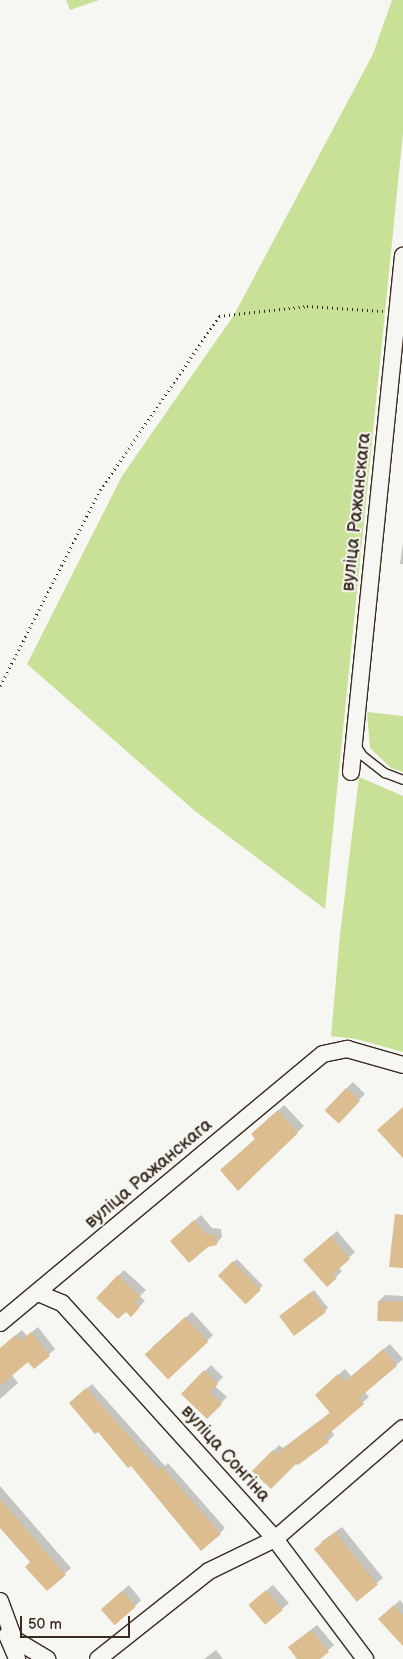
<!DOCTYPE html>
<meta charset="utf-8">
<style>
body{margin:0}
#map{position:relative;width:403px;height:1659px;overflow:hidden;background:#f6f6f2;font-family:"Balsamiq Sans",sans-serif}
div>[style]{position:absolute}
.green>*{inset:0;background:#c8e197}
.shadow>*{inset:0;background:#0003;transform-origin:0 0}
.building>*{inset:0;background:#dbbd8f;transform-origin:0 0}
.path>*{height:2.5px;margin-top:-1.25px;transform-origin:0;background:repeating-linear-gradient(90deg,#3b2a1e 0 1px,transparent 0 5px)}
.roads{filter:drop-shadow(1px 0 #3b2a1e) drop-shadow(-1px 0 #3b2a1e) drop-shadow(0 1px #3b2a1e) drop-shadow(0 -1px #3b2a1e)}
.lane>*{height:8px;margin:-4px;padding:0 4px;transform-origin:4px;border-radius:4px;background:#f6f6f2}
.street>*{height:16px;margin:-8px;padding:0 8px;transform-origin:8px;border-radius:8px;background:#f6f6f2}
span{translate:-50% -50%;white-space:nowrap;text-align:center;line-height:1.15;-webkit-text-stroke:4px #f6f6f2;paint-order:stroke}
.street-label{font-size:18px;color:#3b2a1e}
.scale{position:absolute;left:20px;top:1616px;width:110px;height:22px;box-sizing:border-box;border:2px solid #3b2a1e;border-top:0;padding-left:6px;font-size:15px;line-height:18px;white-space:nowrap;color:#3b2a1e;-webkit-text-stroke:4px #f6f6f2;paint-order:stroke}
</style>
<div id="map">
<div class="green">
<i style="clip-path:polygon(66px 0,99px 0,70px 10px)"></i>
<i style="clip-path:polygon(392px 0,403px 0,403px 133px,325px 909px,195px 811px,27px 664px,122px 476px,234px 315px,373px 54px)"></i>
<i style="clip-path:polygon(367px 712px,403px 716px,403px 772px,391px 768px,370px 748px)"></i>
<i style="clip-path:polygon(359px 777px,403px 796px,403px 1052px,356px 1039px,331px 1036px,340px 935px)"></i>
</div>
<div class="shadow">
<i style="clip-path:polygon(403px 543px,403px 564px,400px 564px)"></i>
<i style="left:353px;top:1082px;width:17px;height:39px;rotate:45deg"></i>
<i style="clip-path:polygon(284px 1105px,304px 1126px,238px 1189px,259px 1128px)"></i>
<i style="clip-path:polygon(201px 1215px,212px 1228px,221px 1229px,222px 1237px,216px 1244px,171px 1241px)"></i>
<i style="clip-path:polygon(337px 1231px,355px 1252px,338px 1267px,342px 1271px,336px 1277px,311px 1254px)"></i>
<i style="left:237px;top:1259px;width:37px;height:25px;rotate:46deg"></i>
<i style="clip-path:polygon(124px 1270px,146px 1290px,140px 1296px,145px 1301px,131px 1315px,118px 1276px)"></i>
<i style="left:314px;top:1290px;width:23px;height:38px;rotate:52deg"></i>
<i style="clip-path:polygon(385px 1295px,403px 1296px,403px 1321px,379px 1301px)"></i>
<i style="clip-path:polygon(192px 1312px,213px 1335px,207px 1341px,152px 1347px)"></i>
<i style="clip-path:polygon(38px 1327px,55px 1349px,34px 1368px,28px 1360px,11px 1374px,18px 1383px,0 1399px,0 1364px,7px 1342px,22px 1330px,27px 1336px)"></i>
<i style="clip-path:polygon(390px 1344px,403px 1359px,365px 1392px,369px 1397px,331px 1430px,334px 1435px,328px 1441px,254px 1471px,279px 1445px,283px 1448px,331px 1412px,322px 1389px,345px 1369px,351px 1376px)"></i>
<i style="clip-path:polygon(211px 1365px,223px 1377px,215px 1386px,227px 1397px,207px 1417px,183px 1394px)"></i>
<i style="clip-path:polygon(92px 1384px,165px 1466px,168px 1463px,225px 1528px,220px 1533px,131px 1464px,76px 1398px)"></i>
<i style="clip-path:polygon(0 1486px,71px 1568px,47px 1590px,32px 1562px,0 1526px)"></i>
<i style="clip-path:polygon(342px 1527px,383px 1578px,357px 1600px,321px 1542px)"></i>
<i style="clip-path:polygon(129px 1585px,141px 1600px,135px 1606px,109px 1603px)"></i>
<i style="clip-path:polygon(273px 1585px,289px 1603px,282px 1609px,256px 1599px)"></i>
<i style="clip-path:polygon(400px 1600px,403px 1604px,403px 1644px,380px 1619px)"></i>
<i style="clip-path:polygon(317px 1625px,334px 1645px,318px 1659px,298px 1659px,289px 1647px)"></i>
<i style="clip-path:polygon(216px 1650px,223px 1659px,204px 1659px)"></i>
</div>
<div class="building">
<i style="left:346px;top:1088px;width:19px;height:31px;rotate:43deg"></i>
<i style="clip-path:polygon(403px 1107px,403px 1158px,377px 1130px)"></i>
<i style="clip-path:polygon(278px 1110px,298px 1133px,238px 1191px,220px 1170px,255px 1139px,251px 1134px)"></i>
<i style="clip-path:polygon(395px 1214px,403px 1215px,403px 1268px,389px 1267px)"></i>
<i style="clip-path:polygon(194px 1220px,206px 1234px,216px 1235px,217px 1245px,208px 1247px,189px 1263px,170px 1241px)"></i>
<i style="clip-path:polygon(331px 1236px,350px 1259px,333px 1274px,337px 1278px,327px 1287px,303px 1260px)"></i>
<i style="left:233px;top:1261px;width:40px;height:21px;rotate:46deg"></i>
<i style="clip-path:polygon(118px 1275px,140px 1297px,135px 1303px,140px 1307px,131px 1317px,126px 1312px,118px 1319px,96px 1298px)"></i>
<i style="left:311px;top:1292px;width:25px;height:40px;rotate:53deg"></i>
<i style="left:378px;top:1301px;width:25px;height:20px;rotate:2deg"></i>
<i style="left:185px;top:1317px;width:34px;height:55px;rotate:47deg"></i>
<i style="clip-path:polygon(31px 1332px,50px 1356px,34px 1369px,28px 1362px,0 1386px,0 1348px,16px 1335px,21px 1341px)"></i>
<i style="clip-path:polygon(383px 1349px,397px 1366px,359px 1398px,364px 1404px,325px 1437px,329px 1442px,298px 1465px,296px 1464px,271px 1489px,252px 1471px,273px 1450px,276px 1454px,330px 1413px,315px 1395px,338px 1374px,345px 1382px)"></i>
<i style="clip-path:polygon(204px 1370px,218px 1384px,210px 1392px,222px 1404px,207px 1419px,181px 1394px)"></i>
<i style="clip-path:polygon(86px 1388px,159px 1470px,162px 1467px,221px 1534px,201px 1551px,131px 1466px,128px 1468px,98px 1432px,95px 1434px,69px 1403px)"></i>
<i style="clip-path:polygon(0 1499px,66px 1575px,47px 1591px,25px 1567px,30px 1562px,0 1528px)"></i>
<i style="left:335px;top:1532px;width:68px;height:27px;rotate:51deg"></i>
<i style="left:266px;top:1590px;width:26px;height:23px;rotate:50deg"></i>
<i style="left:122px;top:1591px;width:21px;height:28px;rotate:49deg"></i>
<i style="clip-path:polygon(394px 1605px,403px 1615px,403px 1646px,378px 1619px)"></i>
<i style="clip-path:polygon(311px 1630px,329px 1652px,320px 1659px,297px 1659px,288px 1647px)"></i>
</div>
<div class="path">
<i style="left:0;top:686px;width:220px;rotate:-63deg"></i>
<i style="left:100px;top:490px;width:211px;rotate:-55.6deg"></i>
<i style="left:219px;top:316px;width:89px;rotate:-6.5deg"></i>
<i style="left:307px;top:306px;width:76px;rotate:3.8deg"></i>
</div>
<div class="roads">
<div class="lane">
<i style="left:356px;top:745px;width:13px;rotate:58deg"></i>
<i style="left:363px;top:756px;width:28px;rotate:38deg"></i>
<i style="left:385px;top:773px;width:19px;rotate:21deg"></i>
</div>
<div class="street">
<i style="left:351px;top:772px;width:519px;rotate:-84.25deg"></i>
<i style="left:38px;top:1293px;width:26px;rotate:23deg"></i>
<i style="left:62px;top:1303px;width:318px;rotate:47.9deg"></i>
<i style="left:275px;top:1539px;width:150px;rotate:53.1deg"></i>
<i style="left:0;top:1323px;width:420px;rotate:-39.8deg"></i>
<i style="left:323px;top:1054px;width:25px;rotate:-12deg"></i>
<i style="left:347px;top:1049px;width:58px;rotate:15.9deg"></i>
<i style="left:0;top:1601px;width:40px;rotate:69.8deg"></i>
<i style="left:14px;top:1639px;width:39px;rotate:31deg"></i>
<i style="left:7px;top:1635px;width:26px;rotate:67deg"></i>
<i style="left:98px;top:1659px;width:142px;rotate:-38.4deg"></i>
<i style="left:209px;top:1571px;width:73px;rotate:-25.9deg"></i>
<i style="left:275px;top:1539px;width:169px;rotate:-40.9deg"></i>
</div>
</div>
<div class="street-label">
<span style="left:357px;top:512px;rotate:-84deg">вуліца Ражанскага</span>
<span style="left:149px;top:1174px;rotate:-40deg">вуліца Ражанскага</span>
<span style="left:225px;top:1454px;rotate:48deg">вуліца Сонгіна</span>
</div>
<div class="scale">50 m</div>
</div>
